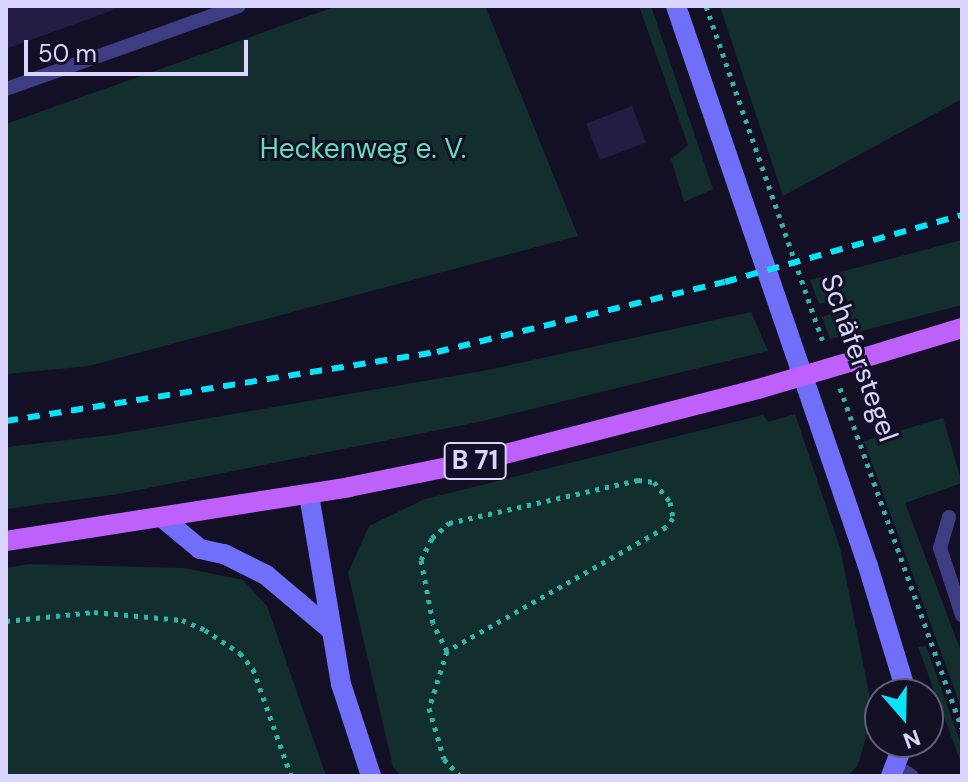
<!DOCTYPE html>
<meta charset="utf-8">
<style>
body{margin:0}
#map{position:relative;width:968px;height:782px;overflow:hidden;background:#131025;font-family:"DM Sans",sans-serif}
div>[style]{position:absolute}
.green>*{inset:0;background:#132f2d}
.building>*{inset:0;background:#241c45;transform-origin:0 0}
.path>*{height:5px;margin-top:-2.5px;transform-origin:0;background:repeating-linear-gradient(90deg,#33b4aa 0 4px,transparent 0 10px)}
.lane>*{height:14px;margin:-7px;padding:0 7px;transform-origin:7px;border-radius:7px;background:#3e3c83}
.secondary>*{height:20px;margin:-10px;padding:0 10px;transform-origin:10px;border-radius:10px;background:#706ffa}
.primary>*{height:20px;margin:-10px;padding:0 10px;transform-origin:10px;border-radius:10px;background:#be60fa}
.rail>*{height:6px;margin-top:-3px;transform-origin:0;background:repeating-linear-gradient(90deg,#08e3f7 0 12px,transparent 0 22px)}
.primary-bridge>*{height:20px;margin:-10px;padding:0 10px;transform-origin:10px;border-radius:10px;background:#be60fa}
span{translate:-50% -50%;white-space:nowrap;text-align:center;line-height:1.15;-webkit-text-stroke:6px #131025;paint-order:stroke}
.shield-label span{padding:2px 6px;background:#131025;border:2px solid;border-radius:6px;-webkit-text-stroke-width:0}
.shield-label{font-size:26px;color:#d9d5fe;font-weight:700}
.park-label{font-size:28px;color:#63dcbc}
.street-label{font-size:28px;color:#d9d5fe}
.frame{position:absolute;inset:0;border:8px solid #d9d5fe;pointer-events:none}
.north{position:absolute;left:864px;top:678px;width:80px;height:80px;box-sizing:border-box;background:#131025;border:2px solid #625f7c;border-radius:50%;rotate:160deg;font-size:22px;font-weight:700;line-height:32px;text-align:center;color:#d9d5fe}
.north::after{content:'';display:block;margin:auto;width:28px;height:36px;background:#08e3f7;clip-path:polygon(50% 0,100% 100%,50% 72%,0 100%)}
.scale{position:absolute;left:24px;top:40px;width:224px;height:36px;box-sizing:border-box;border:4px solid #d9d5fe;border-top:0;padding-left:10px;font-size:24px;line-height:28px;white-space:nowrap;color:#d9d5fe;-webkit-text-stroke:6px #131025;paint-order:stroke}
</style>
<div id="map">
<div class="green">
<i style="clip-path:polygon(337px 6px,485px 6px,578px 236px,89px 366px,6px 374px,6px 124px)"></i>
<i style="clip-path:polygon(639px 6px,651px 6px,713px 189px,684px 202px,671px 159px,688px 145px)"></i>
<i style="clip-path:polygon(720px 6px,962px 6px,962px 99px,783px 196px)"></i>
<i style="clip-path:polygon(962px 240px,962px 305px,830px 339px,822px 317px,849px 307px,846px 297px,819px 304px,810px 280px)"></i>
<i style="clip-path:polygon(751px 312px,768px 351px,483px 421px,118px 494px,6px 509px,6px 447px,112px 435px,488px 370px)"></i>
<i style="clip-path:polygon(795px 414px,840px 548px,873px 713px,858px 765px,848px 776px,401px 776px,393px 767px,348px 573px,369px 526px,425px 499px,763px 415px,768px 422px)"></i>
<i style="clip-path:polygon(943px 418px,962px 483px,905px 503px,962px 654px,962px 710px,864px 441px)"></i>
<i style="clip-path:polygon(29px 564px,184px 568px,243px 580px,267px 606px,326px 776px,6px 776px,6px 568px)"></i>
<i style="clip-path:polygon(926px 646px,962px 747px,962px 765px,918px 647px)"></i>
</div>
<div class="building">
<i style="clip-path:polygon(6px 6px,115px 6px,116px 9px,6px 49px)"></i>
<i style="left:632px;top:106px;width:39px;height:49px;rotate:69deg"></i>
</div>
<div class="path">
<i style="left:706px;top:6px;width:359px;rotate:70.8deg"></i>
<i style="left:840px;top:388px;width:361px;rotate:70.3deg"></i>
<i style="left:6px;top:621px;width:88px;rotate:-5.8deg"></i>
<i style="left:94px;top:612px;width:88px;rotate:5.2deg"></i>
<i style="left:182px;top:620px;width:25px;rotate:23deg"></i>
<i style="left:205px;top:630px;width:42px;rotate:33.3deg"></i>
<i style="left:240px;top:653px;width:21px;rotate:51deg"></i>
<i style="left:253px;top:669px;width:114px;rotate:70.4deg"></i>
<i style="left:447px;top:651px;width:31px;rotate:-117deg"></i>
<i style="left:433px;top:623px;width:64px;rotate:-100.8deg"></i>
<i style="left:421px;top:560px;width:25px;rotate:-63deg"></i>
<i style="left:432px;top:538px;width:23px;rotate:-41deg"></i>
<i style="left:449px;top:523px;width:194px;rotate:-12.8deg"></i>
<i style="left:638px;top:480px;width:16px;rotate:7deg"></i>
<i style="left:654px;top:482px;width:26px;rotate:51deg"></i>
<i style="left:670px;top:502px;width:16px;rotate:79deg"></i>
<i style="left:673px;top:518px;width:11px;rotate:128deg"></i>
<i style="left:666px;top:527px;width:252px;rotate:150.5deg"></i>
<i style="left:447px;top:651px;width:60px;rotate:107.5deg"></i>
<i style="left:429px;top:708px;width:53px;rotate:73.6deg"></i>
<i style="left:444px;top:759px;width:23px;rotate:47deg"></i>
</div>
<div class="lane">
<i style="left:6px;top:89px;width:247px;rotate:-19.6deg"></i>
<i style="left:949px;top:517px;width:32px;rotate:106deg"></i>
<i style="left:940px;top:548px;width:71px;rotate:71.8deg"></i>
<i style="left:897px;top:767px;width:17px;rotate:31deg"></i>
</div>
<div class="secondary">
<i style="left:676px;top:6px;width:592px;rotate:71.08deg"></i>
<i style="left:868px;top:566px;width:134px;rotate:73.1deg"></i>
<i style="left:309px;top:495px;width:192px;rotate:80.4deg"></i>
<i style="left:341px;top:684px;width:97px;rotate:71.9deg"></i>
<i style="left:164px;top:519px;width:47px;rotate:39.8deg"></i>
<i style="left:200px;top:549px;width:25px;rotate:12deg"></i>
<i style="left:224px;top:554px;width:47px;rotate:26.6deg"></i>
<i style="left:266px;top:575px;width:84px;rotate:40.2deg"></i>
<i style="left:891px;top:776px;width:36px;rotate:-69deg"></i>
</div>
<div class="primary">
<i style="left:863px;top:358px;width:103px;rotate:-16.9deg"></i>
<i style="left:6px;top:541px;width:347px;rotate:-8.9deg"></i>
<i style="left:349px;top:487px;width:132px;rotate:-11.4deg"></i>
<i style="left:478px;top:461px;width:289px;rotate:-14.4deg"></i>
</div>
<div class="rail">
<i style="left:6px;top:421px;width:436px;rotate:-9.1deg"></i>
<i style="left:437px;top:352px;width:296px;rotate:-13.7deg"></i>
<i style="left:725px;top:282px;width:246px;rotate:-15.8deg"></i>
</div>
<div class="primary-bridge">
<i style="left:758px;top:389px;width:109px;rotate:-16.4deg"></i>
</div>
<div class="shield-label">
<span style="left:475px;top:461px">B 71</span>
</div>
<div class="park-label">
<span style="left:363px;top:149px">Heckenweg e. V.</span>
</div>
<div class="street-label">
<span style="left:859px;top:358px;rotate:70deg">Schäferstegel</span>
</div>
<div class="frame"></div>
<div class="north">N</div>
<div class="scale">50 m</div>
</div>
